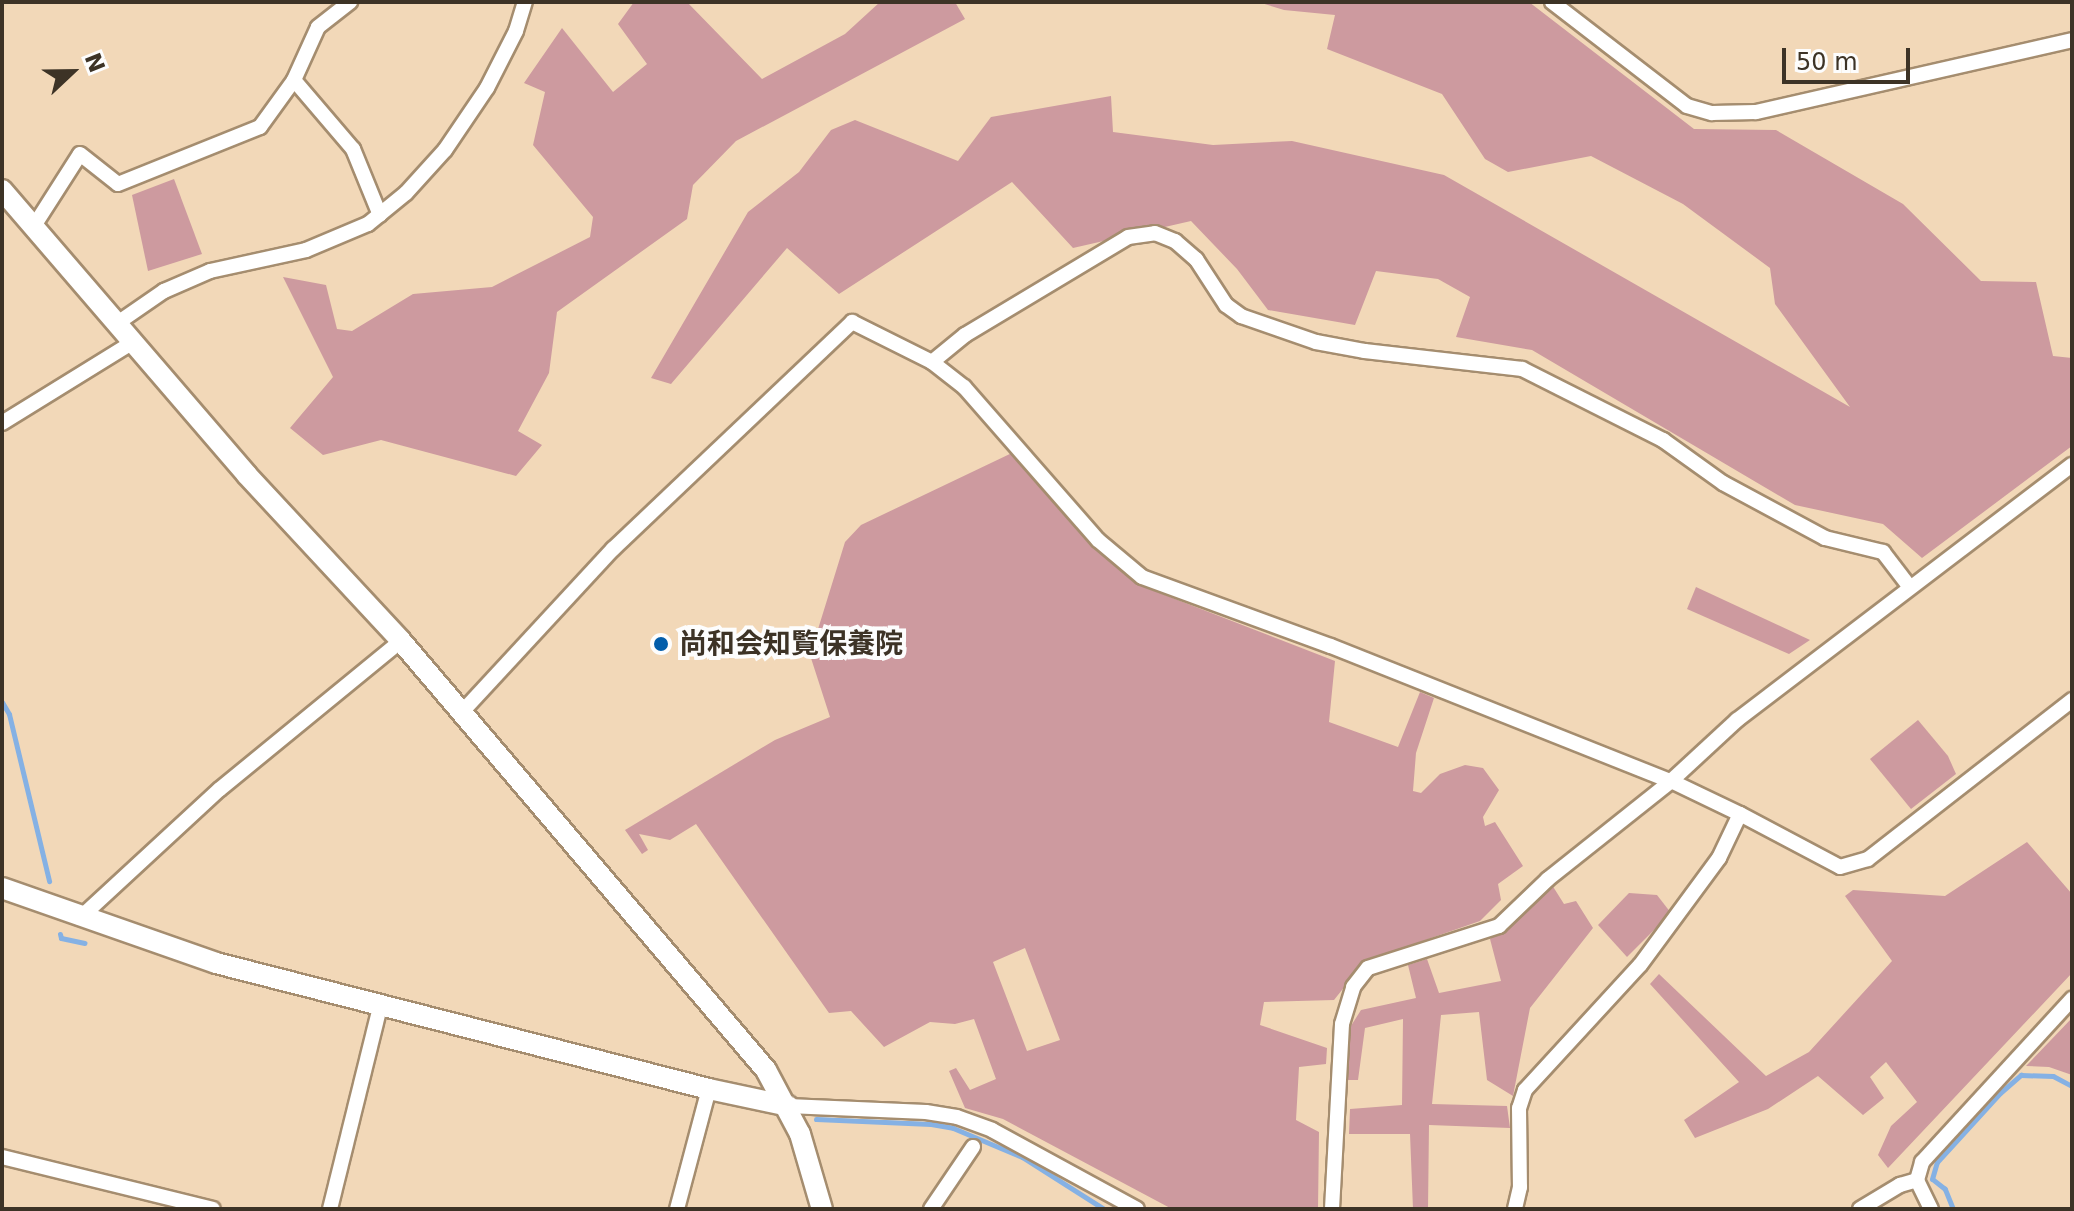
<!DOCTYPE html>
<meta charset="utf-8">
<style>
body{margin:0}
#map{position:relative;width:2074px;height:1211px;overflow:hidden;background:#f2d8b8;font-family:"DejaVu Sans","Noto Sans JP",sans-serif}
div>[style]{position:absolute}
.green>*{inset:0;background:#cd9a9f}
.stream>*{height:5px;margin:-2.5px;padding:0 2.5px;transform-origin:2.5px;border-radius:2.5px;background:#85b1e4}
.roads{filter:drop-shadow(2px 0 #a58d6f) drop-shadow(-2px 0 #a58d6f) drop-shadow(0 2px #a58d6f) drop-shadow(0 -2px #a58d6f)}
.street>*{height:14px;margin:-7px;padding:0 7px;transform-origin:7px;border-radius:7px;background:#fff}
.secondary>*{height:20px;margin:-10px;padding:0 10px;transform-origin:10px;border-radius:10px;background:#fff}
.dots>*{width:22px;height:22px;translate:-50% -50%;box-sizing:border-box;border:4px solid #fdfdfd;border-radius:50%}
span{translate:-50% -50%;white-space:nowrap;text-align:center;line-height:1.15;-webkit-text-stroke:8px #fdfdfd;paint-order:stroke}
.poi-label{font-size:28px;color:#3d3326;font-weight:700}
.left{translate:0 -50%;text-align:left}
.frame{position:absolute;inset:0;border:4px solid #3d3326;pointer-events:none}
.north{position:absolute;left:32px;top:32px;width:80px;height:80px;-webkit-text-stroke:6px #fdfdfd;paint-order:stroke;rotate:68deg;font-size:22px;font-weight:700;line-height:32px;text-align:center;color:#3d3326}
.north::after{content:'';display:block;margin:auto;width:28px;height:36px;background:#3d3326;clip-path:polygon(50% 0,100% 100%,50% 72%,0 100%)}
.scale{position:absolute;left:1782px;top:48px;width:128px;height:36px;box-sizing:border-box;border:4px solid #3d3326;border-top:0;padding-left:10px;font-size:24px;line-height:28px;white-space:nowrap;color:#3d3326;-webkit-text-stroke:6px #fdfdfd;paint-order:stroke}
</style>
<div id="map">
<div class="green">
<i style="clip-path:polygon(634px 2px,687px 2px,762px 79px,845px 34px,880px 2px,955px 2px,965px 19px,736px 141px,693px 185px,687px 219px,557px 312px,549px 373px,518px 431px,542px 445px,516px 476px,381px 440px,323px 455px,290px 428px,333px 377px,283px 277px,326px 285px,337px 329px,352px 331px,413px 294px,492px 287px,590px 237px,593px 217px,533px 145px,545px 92px,524px 83px,562px 28px,613px 92px,647px 64px,618px 24px)"></i>
<i style="clip-path:polygon(1258px 2px,1529px 2px,1694px 129px,1776px 130px,1903px 204px,1981px 281px,2036px 282px,2053px 356px,2072px 358px,2072px 446px,1922px 558px,1883px 524px,1795px 505px,1532px 350px,1456px 337px,1470px 297px,1438px 279px,1376px 271px,1355px 325px,1268px 310px,1237px 269px,1191px 221px,1073px 248px,1012px 182px,839px 294px,787px 248px,671px 384px,651px 378px,748px 212px,799px 172px,831px 130px,855px 120px,958px 161px,991px 117px,1111px 96px,1113px 132px,1213px 145px,1292px 141px,1444px 175px,1850px 407px,1775px 304px,1770px 268px,1683px 204px,1591px 156px,1508px 172px,1485px 159px,1442px 94px,1327px 49px,1335px 15px,1284px 10px)"></i>
<i style="clip-path:polygon(174px 179px,202px 254px,148px 271px,132px 195px)"></i>
<i style="clip-path:polygon(evenodd,1014px 452px,1117px 567px,1139px 585px,1335px 661px,1329px 722px,1398px 747px,1420px 692px,1434px 698px,1416px 753px,1413px 791px,1421px 793px,1440px 774px,1465px 765px,1483px 768px,1499px 790px,1483px 817px,1485px 826px,1495px 822px,1523px 866px,1498px 884px,1501px 900px,1480px 921px,1365px 961px,1334px 1000px,1264px 1002px,1260px 1025px,1327px 1048px,1326px 1064px,1299px 1067px,1296px 1120px,1319px 1132px,1318px 1209px,1172px 1209px,1003px 1119px,965px 1108px,949px 1071px,956px 1068px,970px 1090px,996px 1079px,974px 1019px,955px 1024px,930px 1022px,884px 1047px,851px 1011px,829px 1013px,696px 824px,670px 840px,639px 834px,648px 850px,642px 854px,625px 830px,775px 740px,830px 717px,810px 655px,845px 542px,861px 525px,1014px 452px,1025px 948px,1060px 1040px,1027px 1051px,993px 962px,1025px 948px)"></i>
<i style="clip-path:polygon(1696px 587px,1810px 640px,1789px 654px,1687px 609px)"></i>
<i style="clip-path:polygon(1918px 720px,1948px 756px,1956px 774px,1911px 809px,1870px 759px)"></i>
<i style="clip-path:polygon(2027px 842px,2072px 894px,2072px 973px,1888px 1168px,1878px 1155px,1891px 1126px,1917px 1102px,1886px 1062px,1870px 1077px,1884px 1098px,1863px 1115px,1818px 1076px,1768px 1109px,1695px 1138px,1684px 1120px,1739px 1082px,1650px 984px,1659px 974px,1766px 1076px,1809px 1052px,1892px 961px,1845px 896px,1853px 890px,1945px 896px)"></i>
<i style="clip-path:polygon(1552px 885px,1564px 904px,1576px 901px,1593px 928px,1530px 1008px,1513px 1096px,1487px 1080px,1479px 1012px,1441px 1015px,1432px 1104px,1507px 1106px,1510px 1128px,1429px 1125px,1428px 1209px,1413px 1209px,1410px 1134px,1349px 1134px,1350px 1109px,1402px 1105px,1403px 1019px,1365px 1028px,1358px 1080px,1347px 1080px,1349px 1029px,1361px 1010px,1416px 998px,1408px 965px,1427px 959px,1439px 993px,1501px 981px,1490px 939px)"></i>
<i style="clip-path:polygon(1629px 893px,1657px 895px,1671px 913px,1627px 957px,1598px 925px)"></i>
<i style="clip-path:polygon(2072px 1018px,2072px 1075px,2049px 1067px,2026px 1066px)"></i>
</div>
<div class="stream">
<i style="left:2px;top:702px;width:14px;rotate:60deg"></i>
<i style="left:9px;top:714px;width:172px;rotate:76.5deg"></i>
<i style="left:60px;top:934px;width:4px;rotate:76deg"></i>
<i style="left:61px;top:938px;width:24px;rotate:12deg"></i>
<i style="left:816px;top:1119px;width:115px;rotate:2.5deg"></i>
<i style="left:931px;top:1124px;width:22px;rotate:10deg"></i>
<i style="left:953px;top:1128px;width:75px;rotate:22.8deg"></i>
<i style="left:1022px;top:1157px;width:97px;rotate:32.4deg"></i>
<i style="left:1953px;top:1209px;width:22px;rotate:-112deg"></i>
<i style="left:1945px;top:1189px;width:16px;rotate:-142deg"></i>
<i style="left:1932px;top:1179px;width:18px;rotate:-74deg"></i>
<i style="left:1937px;top:1162px;width:93px;rotate:-47.6deg"></i>
<i style="left:2000px;top:1093px;width:28px;rotate:-41deg"></i>
<i style="left:2021px;top:1075px;width:32px;rotate:2deg"></i>
<i style="left:2053px;top:1076px;width:21px;rotate:28deg"></i>
</div>
<div class="roads">
<div class="street">
<i style="left:1552px;top:2px;width:170px;rotate:37.6deg"></i>
<i style="left:1687px;top:106px;width:26px;rotate:16deg"></i>
<i style="left:1712px;top:113px;width:44px;rotate:-1.3deg"></i>
<i style="left:1756px;top:112px;width:324px;rotate:-12.8deg"></i>
<i style="left:294px;top:80px;width:91px;rotate:49.5deg"></i>
<i style="left:353px;top:149px;width:71px;rotate:67.8deg"></i>
<i style="left:34px;top:226px;width:85px;rotate:-57.4deg"></i>
<i style="left:80px;top:154px;width:48px;rotate:38.3deg"></i>
<i style="left:118px;top:184px;width:153px;rotate:-21.9deg"></i>
<i style="left:260px;top:127px;width:58px;rotate:-54.1deg"></i>
<i style="left:294px;top:80px;width:58px;rotate:-65.6deg"></i>
<i style="left:318px;top:27px;width:41px;rotate:-38deg"></i>
<i style="left:119px;top:322px;width:55px;rotate:-34.6deg"></i>
<i style="left:164px;top:291px;width:50px;rotate:-23.5deg"></i>
<i style="left:210px;top:271px;width:98px;rotate:-12.3deg"></i>
<i style="left:306px;top:250px;width:67px;rotate:-22.8deg"></i>
<i style="left:368px;top:224px;width:49px;rotate:-39.2deg"></i>
<i style="left:406px;top:193px;width:58px;rotate:-47.8deg"></i>
<i style="left:445px;top:150px;width:75px;rotate:-55.9deg"></i>
<i style="left:487px;top:88px;width:64px;rotate:-63deg"></i>
<i style="left:516px;top:31px;width:30px;rotate:-73deg"></i>
<i style="left:932px;top:362px;width:43px;rotate:-39.3deg"></i>
<i style="left:965px;top:335px;width:190px;rotate:-31deg"></i>
<i style="left:1128px;top:237px;width:27px;rotate:-8deg"></i>
<i style="left:1155px;top:233px;width:22px;rotate:22deg"></i>
<i style="left:1175px;top:241px;width:28px;rotate:41deg"></i>
<i style="left:1196px;top:259px;width:55px;rotate:56.9deg"></i>
<i style="left:1226px;top:305px;width:19px;rotate:36deg"></i>
<i style="left:1241px;top:316px;width:79px;rotate:19.1deg"></i>
<i style="left:1316px;top:342px;width:50px;rotate:10.4deg"></i>
<i style="left:1365px;top:351px;width:158px;rotate:6.5deg"></i>
<i style="left:1522px;top:369px;width:158px;rotate:26.7deg"></i>
<i style="left:1663px;top:440px;width:74px;rotate:35.6deg"></i>
<i style="left:1723px;top:483px;width:116px;rotate:28.3deg"></i>
<i style="left:1825px;top:538px;width:60px;rotate:13.6deg"></i>
<i style="left:1883px;top:552px;width:43px;rotate:52.6deg"></i>
<i style="left:2px;top:423px;width:156px;rotate:-31.7deg"></i>
<i style="left:461px;top:713px;width:224px;rotate:-47.2deg"></i>
<i style="left:613px;top:549px;width:330px;rotate:-43.5deg"></i>
<i style="left:852px;top:322px;width:89px;rotate:26.6deg"></i>
<i style="left:932px;top:362px;width:41px;rotate:38deg"></i>
<i style="left:964px;top:387px;width:203px;rotate:48.8deg"></i>
<i style="left:1098px;top:540px;width:57px;rotate:40.1deg"></i>
<i style="left:1142px;top:577px;width:201px;rotate:20.1deg"></i>
<i style="left:1331px;top:646px;width:366px;rotate:21.7deg"></i>
<i style="left:1671px;top:781px;width:76px;rotate:25.6deg"></i>
<i style="left:1740px;top:814px;width:49px;rotate:115.5deg"></i>
<i style="left:1719px;top:858px;width:133px;rotate:126.4deg"></i>
<i style="left:1640px;top:965px;width:170px;rotate:132.6deg"></i>
<i style="left:1525px;top:1090px;width:19px;rotate:108deg"></i>
<i style="left:1519px;top:1108px;width:79px;rotate:89.3deg"></i>
<i style="left:1520px;top:1187px;width:23px;rotate:103deg"></i>
<i style="left:1740px;top:814px;width:113px;rotate:27.9deg"></i>
<i style="left:1840px;top:867px;width:29px;rotate:-16deg"></i>
<i style="left:1868px;top:859px;width:259px;rotate:-37.9deg"></i>
<i style="left:80px;top:918px;width:190px;rotate:-42.7deg"></i>
<i style="left:220px;top:789px;width:234px;rotate:-39.3deg"></i>
<i style="left:788px;top:1106px;width:138px;rotate:2.5deg"></i>
<i style="left:926px;top:1112px;width:31px;rotate:9deg"></i>
<i style="left:957px;top:1117px;width:37px;rotate:20deg"></i>
<i style="left:992px;top:1130px;width:165px;rotate:28.6deg"></i>
<i style="left:2px;top:1157px;width:217px;rotate:13.8deg"></i>
<i style="left:330px;top:1209px;width:212px;rotate:-76.1deg"></i>
<i style="left:677px;top:1209px;width:124px;rotate:-75.1deg"></i>
<i style="left:931px;top:1209px;width:75px;rotate:-55.9deg"></i>
<i style="left:1332px;top:1209px;width:185px;rotate:-86.9deg"></i>
<i style="left:1342px;top:1024px;width:39px;rotate:-73deg"></i>
<i style="left:1353px;top:987px;width:24px;rotate:-52deg"></i>
<i style="left:1368px;top:968px;width:138px;rotate:-17.8deg"></i>
<i style="left:1499px;top:926px;width:68px;rotate:-43.8deg"></i>
<i style="left:1548px;top:879px;width:157px;rotate:-38.5deg"></i>
<i style="left:1671px;top:781px;width:90px;rotate:-42.7deg"></i>
<i style="left:1737px;top:720px;width:421px;rotate:-37.3deg"></i>
<i style="left:1860px;top:1209px;width:47px;rotate:-31deg"></i>
<i style="left:1900px;top:1185px;width:18px;rotate:-16deg"></i>
<i style="left:1931px;top:1209px;width:32px;rotate:-116deg"></i>
<i style="left:1917px;top:1180px;width:19px;rotate:-74deg"></i>
<i style="left:1922px;top:1162px;width:222px;rotate:-47.4deg"></i>
</div>
<div class="secondary">
<i style="left:2px;top:190px;width:376px;rotate:49.3deg"></i>
<i style="left:247px;top:475px;width:226px;rotate:47.1deg"></i>
<i style="left:401px;top:641px;width:563px;rotate:49.61deg"></i>
<i style="left:766px;top:1070px;width:72px;rotate:62deg"></i>
<i style="left:800px;top:1134px;width:78px;rotate:73.7deg"></i>
<i style="left:2px;top:888px;width:227px;rotate:19.3deg"></i>
<i style="left:216px;top:963px;width:509px;rotate:14.34deg"></i>
<i style="left:709px;top:1089px;width:81px;rotate:12.1deg"></i>
</div>
</div>
<div class="dots">
<i style="left:661px;top:644px;background:#025daa"></i>
</div>
<div class="poi-label">
<span class="left" style="left:679px;top:644px">尚和会知覧保養院</span>
</div>
<div class="frame"></div>
<div class="north">N</div>
<div class="scale">50 m</div>
</div>
